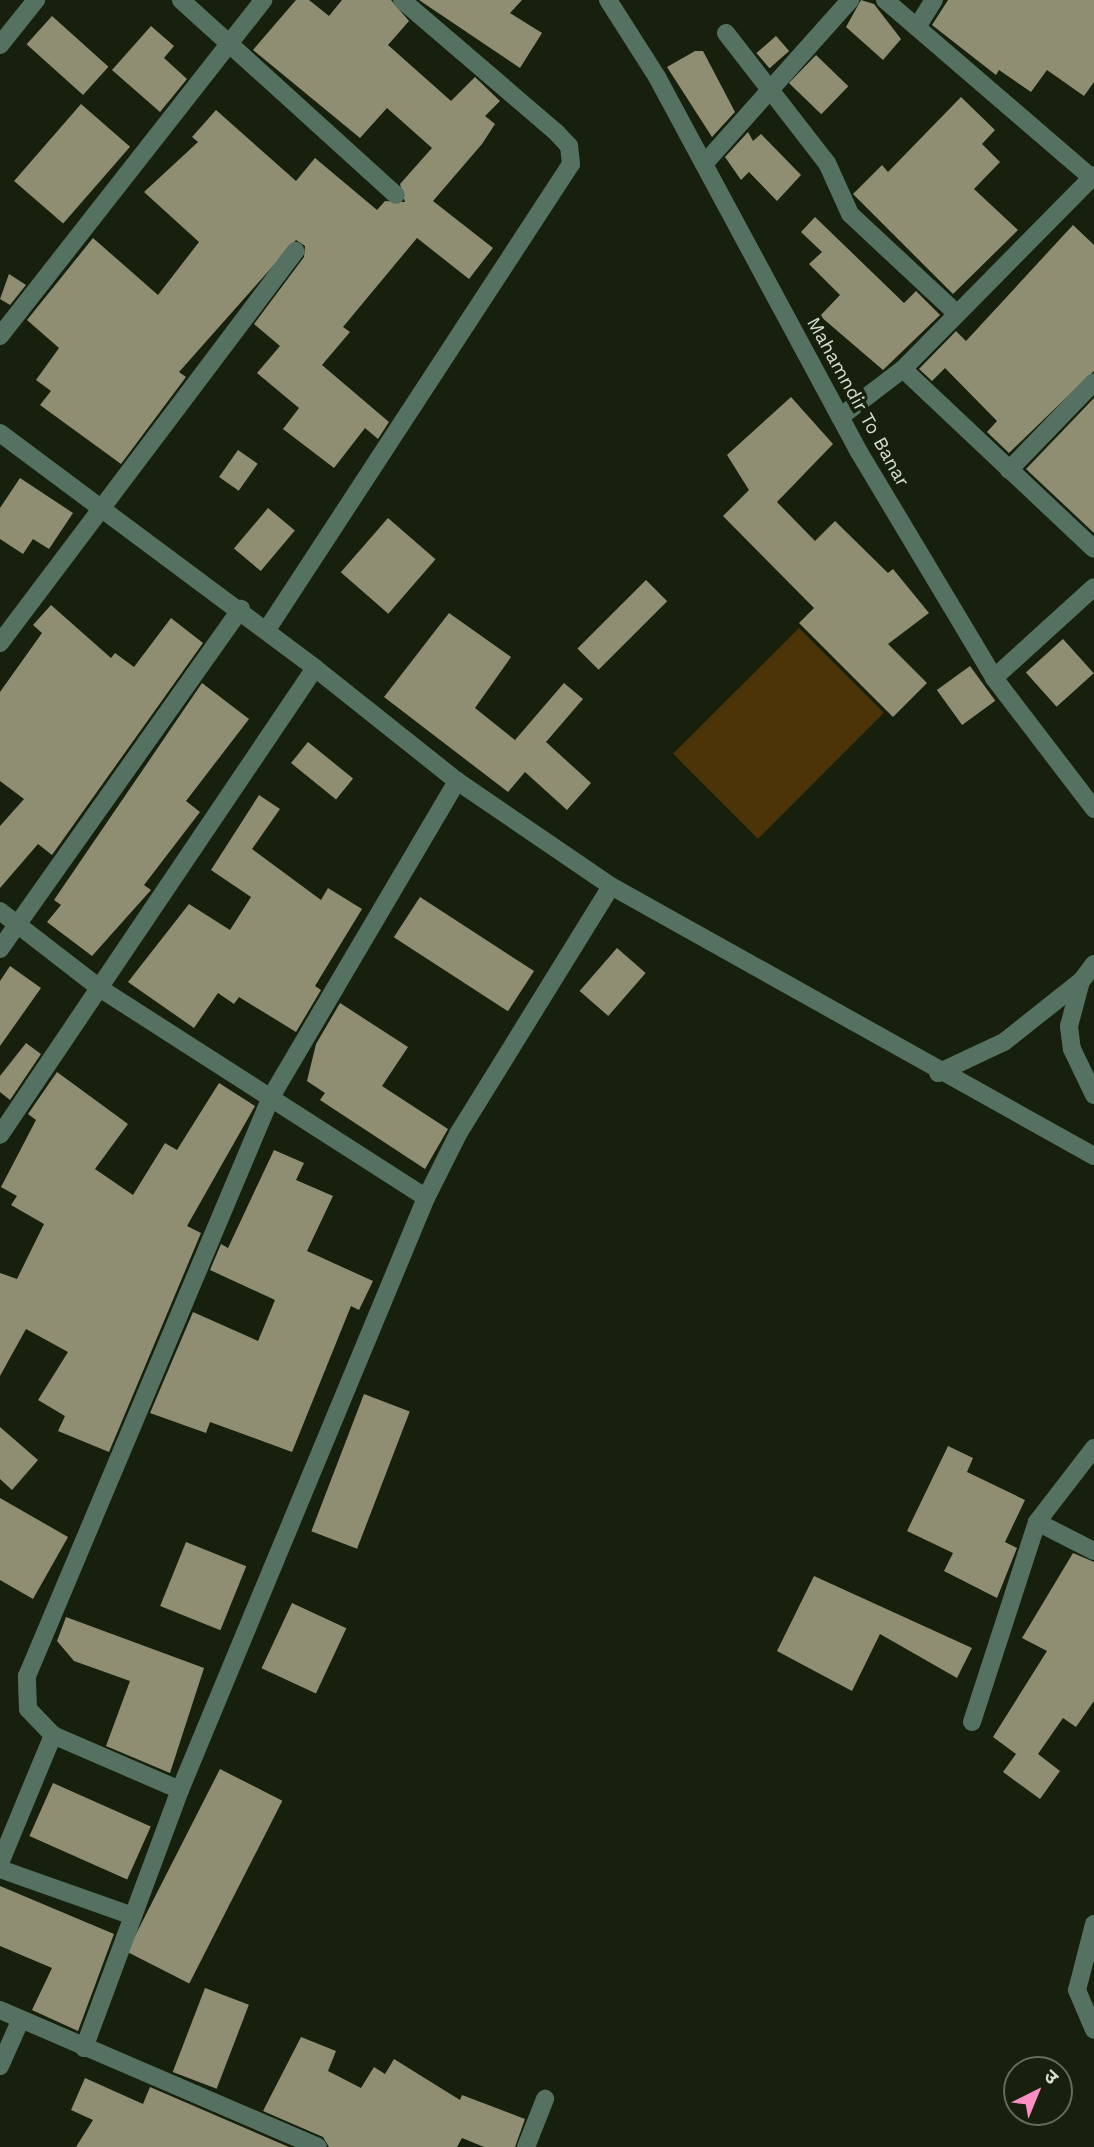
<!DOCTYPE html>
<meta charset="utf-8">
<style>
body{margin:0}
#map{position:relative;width:1094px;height:2147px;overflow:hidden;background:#16200c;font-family:"Work Sans","Noto Sans Devanagari",sans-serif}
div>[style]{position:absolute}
.green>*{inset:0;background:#4d3408;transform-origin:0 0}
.building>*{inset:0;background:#908e72;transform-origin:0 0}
.minor>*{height:18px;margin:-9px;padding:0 9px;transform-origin:9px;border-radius:9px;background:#557161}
span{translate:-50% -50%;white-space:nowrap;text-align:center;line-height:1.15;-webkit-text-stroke:7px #16200c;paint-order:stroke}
.street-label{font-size:19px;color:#d6ded0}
.north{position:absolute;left:1003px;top:2056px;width:70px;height:70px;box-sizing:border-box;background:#16200c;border:2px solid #636c5a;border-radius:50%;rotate:43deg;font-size:19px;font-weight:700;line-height:28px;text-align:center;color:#d6ded0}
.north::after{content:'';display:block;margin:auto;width:24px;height:32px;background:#fb8fc4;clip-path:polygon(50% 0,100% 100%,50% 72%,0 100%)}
</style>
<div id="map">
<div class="green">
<i style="left:799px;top:628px;width:120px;height:178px;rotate:45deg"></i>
</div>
<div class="building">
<i style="clip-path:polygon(296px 0,309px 0,329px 16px,342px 0,391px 0,409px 21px,388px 45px,451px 101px,475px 77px,500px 101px,485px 116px,495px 124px,482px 144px,433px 201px,493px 248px,469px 279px,417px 238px,343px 327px,350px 332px,322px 365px,389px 422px,378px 439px,365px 428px,334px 468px,283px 429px,299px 408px,257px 373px,280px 346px,254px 324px,304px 257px,305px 246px,296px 240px,179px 372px,186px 377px,121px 464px,40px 405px,51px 391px,36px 380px,59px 348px,27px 320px,93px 238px,158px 295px,199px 242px,144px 192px,198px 142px,192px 137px,216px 110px,296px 181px,315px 158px,377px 210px,385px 201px,405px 202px,400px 184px,432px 148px,387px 108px,360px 138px,253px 50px)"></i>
<i style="clip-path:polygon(419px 0,522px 0,510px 13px,542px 33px,520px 68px)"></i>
<i style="clip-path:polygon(861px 0,874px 4px,901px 39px,883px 60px,846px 27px)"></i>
<i style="clip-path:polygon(948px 0,1094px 0,1094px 82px,1084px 96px,1047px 70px,1031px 92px,999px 70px,996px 75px,932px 25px)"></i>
<i style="left:52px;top:16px;width:76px;height:38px;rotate:42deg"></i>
<i style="clip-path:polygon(151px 26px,174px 46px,164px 58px,187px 79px,160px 112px,112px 70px)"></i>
<i style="left:776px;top:36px;width:20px;height:26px;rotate:49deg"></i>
<i style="clip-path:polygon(695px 51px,703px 51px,735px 112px,712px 137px,667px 67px)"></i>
<i style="left:816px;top:55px;width:45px;height:39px;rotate:44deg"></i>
<i style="clip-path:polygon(961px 97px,995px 130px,982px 144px,1000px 162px,974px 189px,1018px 230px,953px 294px,853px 194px,882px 165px,888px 172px)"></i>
<i style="left:81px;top:104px;width:65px;height:102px;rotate:41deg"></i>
<i style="clip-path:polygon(748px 132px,753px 141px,761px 134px,801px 175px,777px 201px,749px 172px,741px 180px,725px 157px)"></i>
<i style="clip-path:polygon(815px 217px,904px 303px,916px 291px,940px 315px,883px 370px,820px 316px,840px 295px,809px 264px,822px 252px,801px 232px)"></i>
<i style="clip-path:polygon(1073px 225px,1094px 245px,1094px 371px,1009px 453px,987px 432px,997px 421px,945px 368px,932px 381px,919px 369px,956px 331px,966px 341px)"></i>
<i style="clip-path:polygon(9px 274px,26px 285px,10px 305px,0 299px)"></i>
<i style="clip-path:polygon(791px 397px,833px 444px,777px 502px,815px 541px,835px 521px,888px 573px,893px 569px,929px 613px,888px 644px,927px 683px,893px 717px,799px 623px,814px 608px,723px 516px,749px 490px,727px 455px)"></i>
<i style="clip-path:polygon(1094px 398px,1094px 533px,1026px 469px)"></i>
<i style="left:238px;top:450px;width:24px;height:33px;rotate:35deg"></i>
<i style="clip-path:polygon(20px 478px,73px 513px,49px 549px,33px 539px,23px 554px,0 539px,0 508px)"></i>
<i style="left:268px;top:508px;width:35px;height:53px;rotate:40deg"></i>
<i style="left:388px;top:518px;width:63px;height:72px;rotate:41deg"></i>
<i style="left:646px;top:580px;width:30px;height:97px;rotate:45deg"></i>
<i style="clip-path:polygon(51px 605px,111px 658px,115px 653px,134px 667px,171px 618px,203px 643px,52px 855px,38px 844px,0 888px,0 826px,24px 799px,0 781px,0 692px,42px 633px,33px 625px)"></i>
<i style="clip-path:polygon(449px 613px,511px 657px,475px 708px,515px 740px,564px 683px,583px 699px,546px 742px,591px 783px,567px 810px,525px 772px,508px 792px,384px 697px)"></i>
<i style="left:1063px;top:639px;width:46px;height:50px;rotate:48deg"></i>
<i style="left:970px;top:666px;width:43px;height:41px;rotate:54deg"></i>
<i style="clip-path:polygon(202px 683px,249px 719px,186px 801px,200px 812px,144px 885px,151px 890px,92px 956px,47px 922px,61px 905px,54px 900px)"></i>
<i style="left:308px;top:742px;width:58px;height:27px;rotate:39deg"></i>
<i style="clip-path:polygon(259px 795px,280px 809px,252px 849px,321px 900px,328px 888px,362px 909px,315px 986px,321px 990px,296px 1032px,239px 997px,234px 1004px,218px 993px,194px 1028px,128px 982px,189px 904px,230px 930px,251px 897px,211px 870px)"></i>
<i style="left:420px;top:897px;width:136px;height:48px;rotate:33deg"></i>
<i style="left:617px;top:948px;width:38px;height:57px;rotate:41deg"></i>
<i style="clip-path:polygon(10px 966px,41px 988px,0 1046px,0 981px)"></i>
<i style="clip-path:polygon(340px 1003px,408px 1047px,382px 1086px,448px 1129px,425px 1169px,320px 1100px,325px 1093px,307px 1081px,316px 1044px)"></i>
<i style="clip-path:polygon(26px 1043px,41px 1054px,10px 1100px,0 1092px,0 1076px)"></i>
<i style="clip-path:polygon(57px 1072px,128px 1124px,95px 1169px,133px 1195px,165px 1143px,177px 1150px,219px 1083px,255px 1106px,187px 1226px,201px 1233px,109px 1452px,58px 1431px,65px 1416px,38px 1400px,68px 1352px,26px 1329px,0 1376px,0 1273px,17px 1279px,44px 1224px,11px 1205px,17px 1196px,1px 1187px,36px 1120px,28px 1114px)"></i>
<i style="clip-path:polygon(274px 1150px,304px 1163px,296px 1180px,333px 1196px,307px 1251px,373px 1281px,359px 1310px,351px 1306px,292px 1452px,210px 1422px,206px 1433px,150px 1413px,193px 1312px,258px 1341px,275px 1300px,210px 1270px,221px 1244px,228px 1248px)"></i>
<i style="left:364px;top:1394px;width:49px;height:147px;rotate:21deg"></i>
<i style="clip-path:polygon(0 1427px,38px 1460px,12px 1490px,0 1479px)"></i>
<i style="clip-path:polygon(948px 1446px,973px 1458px,967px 1472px,1025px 1500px,1005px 1542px,1017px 1548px,997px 1598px,944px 1571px,953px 1553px,907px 1531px)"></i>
<i style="clip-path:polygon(0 1498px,68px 1537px,33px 1599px,0 1580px)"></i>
<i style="left:186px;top:1542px;width:65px;height:69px;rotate:22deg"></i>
<i style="clip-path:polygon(1073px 1553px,1094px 1562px,1094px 1701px,1076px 1727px,1063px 1718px,1038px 1754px,1060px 1771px,1040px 1799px,1003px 1772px,1016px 1754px,993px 1737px,1047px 1651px,1022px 1638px)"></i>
<i style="clip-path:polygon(814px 1576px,972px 1648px,957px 1678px,880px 1634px,852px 1691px,777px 1651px)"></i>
<i style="left:292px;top:1603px;width:60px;height:72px;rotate:25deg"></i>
<i style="clip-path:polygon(66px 1617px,204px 1668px,170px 1773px,106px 1746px,130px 1681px,74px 1661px,57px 1641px)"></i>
<i style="left:220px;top:1769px;width:70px;height:205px;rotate:27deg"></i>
<i style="left:53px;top:1783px;width:107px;height:58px;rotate:24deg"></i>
<i style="clip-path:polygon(0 1886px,114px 1934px,78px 2031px,32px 2010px,52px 1968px,0 1946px)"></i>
<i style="left:205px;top:1988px;width:47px;height:90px;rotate:21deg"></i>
<i style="clip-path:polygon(301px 2037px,336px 2051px,328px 2071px,361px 2088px,374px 2067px,385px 2074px,394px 2059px,460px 2100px,462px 2095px,525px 2119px,515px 2147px,484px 2147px,462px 2138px,457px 2147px,329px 2147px,323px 2137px,263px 2111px)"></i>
<i style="clip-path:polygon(85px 2078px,143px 2104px,150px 2087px,289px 2147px,76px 2147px,93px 2120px,71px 2110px)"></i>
</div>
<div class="minor">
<i style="left:181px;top:0;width:290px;rotate:42.2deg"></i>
<i style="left:608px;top:0;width:91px;rotate:57.5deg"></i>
<i style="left:657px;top:77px;width:426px;rotate:61.7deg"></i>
<i style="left:859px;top:452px;width:263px;rotate:59.1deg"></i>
<i style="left:994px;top:678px;width:165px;rotate:52.6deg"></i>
<i style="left:885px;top:0;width:276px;rotate:40.7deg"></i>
<i style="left:917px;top:27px;width:32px;rotate:-58deg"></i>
<i style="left:726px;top:33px;width:165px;rotate:52.2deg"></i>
<i style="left:827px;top:163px;width:56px;rotate:65.7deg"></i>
<i style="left:850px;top:214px;width:145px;rotate:43deg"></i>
<i style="left:0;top:45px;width:58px;rotate:-51.3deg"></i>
<i style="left:704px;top:164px;width:220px;rotate:-48.3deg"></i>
<i style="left:0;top:336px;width:427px;rotate:-51.9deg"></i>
<i style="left:903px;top:369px;width:272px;rotate:-45.4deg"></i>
<i style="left:840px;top:417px;width:79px;rotate:-37.3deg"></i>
<i style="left:903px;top:369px;width:262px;rotate:43.3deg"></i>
<i style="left:0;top:433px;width:393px;rotate:36.7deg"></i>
<i style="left:315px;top:668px;width:563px;rotate:124deg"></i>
<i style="left:1009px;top:470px;width:122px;rotate:-46deg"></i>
<i style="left:268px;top:628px;width:554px;rotate:-56.85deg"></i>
<i style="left:571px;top:164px;width:18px;rotate:-96deg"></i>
<i style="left:569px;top:146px;width:18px;rotate:-133deg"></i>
<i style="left:557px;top:133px;width:204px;rotate:-139.4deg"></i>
<i style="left:0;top:643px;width:491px;rotate:-53deg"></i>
<i style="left:315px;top:668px;width:181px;rotate:38.5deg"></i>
<i style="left:457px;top:781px;width:186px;rotate:34.3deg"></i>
<i style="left:611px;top:886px;width:553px;rotate:29.21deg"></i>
<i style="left:994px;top:678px;width:135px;rotate:-42.3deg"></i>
<i style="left:0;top:911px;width:128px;rotate:37.7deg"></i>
<i style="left:101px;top:989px;width:386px;rotate:32.7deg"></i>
<i style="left:0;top:949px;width:417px;rotate:-54.7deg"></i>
<i style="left:1094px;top:964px;width:21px;rotate:127deg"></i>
<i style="left:1081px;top:981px;width:47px;rotate:104.9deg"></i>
<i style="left:1069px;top:1026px;width:23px;rotate:83deg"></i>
<i style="left:1072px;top:1049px;width:51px;rotate:64.4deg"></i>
<i style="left:938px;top:1073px;width:73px;rotate:-25.2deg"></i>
<i style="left:1004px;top:1042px;width:98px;rotate:-38.4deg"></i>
<i style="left:1094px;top:1448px;width:93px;rotate:127.6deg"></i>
<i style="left:1037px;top:1522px;width:64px;rotate:27deg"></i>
<i style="left:972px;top:1722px;width:210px;rotate:-72deg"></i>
<i style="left:180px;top:1790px;width:138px;rotate:-156.6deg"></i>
<i style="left:53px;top:1735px;width:36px;rotate:-134deg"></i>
<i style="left:28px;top:1709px;width:33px;rotate:-92deg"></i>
<i style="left:27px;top:1676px;width:628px;rotate:-67.15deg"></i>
<i style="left:271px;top:1097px;width:367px;rotate:-59.5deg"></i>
<i style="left:0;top:1863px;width:139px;rotate:-67.5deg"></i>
<i style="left:0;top:1869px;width:141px;rotate:19.5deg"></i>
<i style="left:1094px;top:1924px;width:68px;rotate:104.4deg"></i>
<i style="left:1077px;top:1990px;width:43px;rotate:67deg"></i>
<i style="left:0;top:2010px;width:346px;rotate:23.3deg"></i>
<i style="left:84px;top:2048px;width:275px;rotate:-69.6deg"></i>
<i style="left:180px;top:1790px;width:641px;rotate:-67.44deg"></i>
<i style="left:426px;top:1198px;width:72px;rotate:-63.4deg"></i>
<i style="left:458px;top:1134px;width:291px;rotate:-58.3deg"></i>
<i style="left:0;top:2066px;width:51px;rotate:-65.9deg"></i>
<i style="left:526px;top:2147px;width:52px;rotate:-68.4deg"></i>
</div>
<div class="street-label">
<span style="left:858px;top:402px;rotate:61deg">Mahamndir To Banar</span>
</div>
<div class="north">उ</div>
</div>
